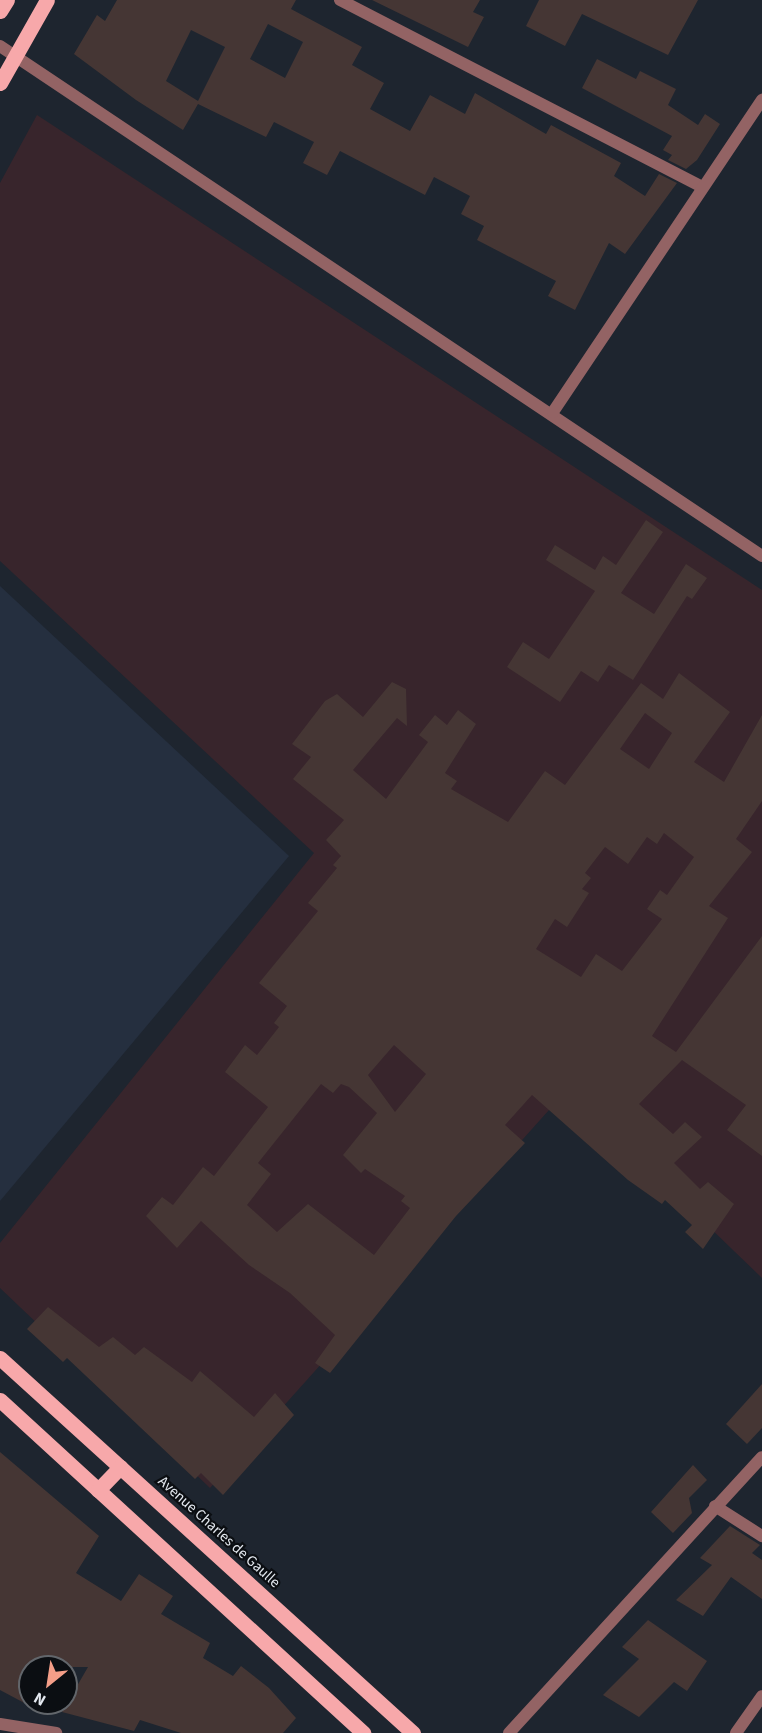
<!DOCTYPE html>
<style>
body{margin:0}
#map{position:relative;width:762px;height:1733px;overflow:hidden;background:#1e252f;font-family:"Source Sans 3",sans-serif}
div>[style]{position:absolute}
.commercial>*{inset:0;background:#38252c}
.built>*{inset:0;background:#252f3f}
.building>*{inset:0;background:#453634}
.minor>*{height:12px;margin:-6px;padding:0 6px;transform-origin:6px;border-radius:6px;background:#936364}
.primary>*{height:15px;margin:-7.5px;padding:0 7.5px;transform-origin:7.5px;border-radius:7.5px;background:#f7a8aa}
span{translate:-50% -50%;white-space:nowrap;text-align:center;line-height:1.15;-webkit-text-stroke:4.5px #0b0e12;paint-order:stroke}
.street-label{font-size:15px;color:#e4e9f0}
.north{position:absolute;left:18px;top:1655px;width:60px;height:60px;box-sizing:border-box;background:#0b0e12;border:2px solid #62666b;border-radius:50%;rotate:210deg;font-size:16px;font-weight:700;line-height:24px;text-align:center;color:#e4e9f0}
.north::after{content:'';display:block;margin:auto;width:21px;height:27px;background:#f49e88;clip-path:polygon(50% 0,100% 100%,50% 72%,0 100%)}
</style>
<div id="map">
<div class="commercial">
<i style="clip-path:polygon(37px 115px,762px 590px,762px 1278px,567px 1090px,210px 1488px,0 1288px,0 1243px,314px 853px,0 561px,0 183px)"></i>
</div>
<div class="built">
<i style="clip-path:polygon(0 586px,289px 856px,0 1201px)"></i>
</div>
<div class="building">
<i style="clip-path:polygon(evenodd,117px 0,296px 0,291px 9px,362px 47px,352px 65px,384px 83px,370px 109px,410px 131px,430px 95px,465px 114px,475px 93px,546px 134px,551px 125px,621px 163px,614px 176px,645px 196px,659px 174px,677px 183px,625px 254px,609px 243px,575px 310px,548px 296px,556px 281px,477px 240px,484px 226px,461px 214px,470px 196px,434px 177px,425px 195px,340px 151px,327px 175px,303px 163px,314px 142px,274px 122px,266px 137px,198px 104px,183px 130px,136px 100px,74px 54px,97px 15px,105px 21px,117px 0,268px 24px,303px 42px,285px 78px,250px 59px,268px 24px,117px 0,191px 30px,225px 47px,198px 101px,166px 81px,191px 30px)"></i>
<i style="clip-path:polygon(372px 0,480px 0,473px 12px,484px 17px,468px 47px)"></i>
<i style="clip-path:polygon(539px 0,698px 0,668px 55px,582px 14px,565px 46px,526px 26px)"></i>
<i style="clip-path:polygon(597px 59px,636px 79px,640px 71px,676px 89px,668px 105px,698px 125px,705px 114px,720px 124px,697px 160px,686px 169px,668px 160px,672px 155px,663px 150px,672px 136px,582px 88px)"></i>
<i style="clip-path:polygon(646px 520px,663px 532px,621px 593px,654px 614px,686px 564px,707px 578px,692px 599px,687px 596px,633px 680px,609px 665px,598px 682px,581px 671px,560px 702px,507px 667px,523px 642px,549px 659px,595px 591px,546px 560px,555px 545px,595px 570px,603px 556px,616px 565px)"></i>
<i style="clip-path:polygon(evenodd,679px 673px,730px 712px,694px 762px,724px 782px,762px 715px,762px 801px,736px 839px,752px 852px,709px 906px,728px 918px,652px 1036px,676px 1052px,762px 936px,762px 1156px,727px 1130px,746px 1105px,682px 1060px,639px 1104px,673px 1134px,685px 1122px,702px 1137px,674px 1163px,700px 1189px,708px 1182px,734px 1204px,703px 1249px,685px 1232px,692px 1225px,665px 1200px,662px 1204px,628px 1180px,532px 1095px,505px 1125px,525px 1143px,456px 1216px,330px 1373px,315px 1363px,335px 1335px,290px 1293px,249px 1265px,201px 1221px,177px 1248px,146px 1216px,162px 1197px,173px 1205px,203px 1167px,214px 1176px,268px 1107px,225px 1072px,245px 1045px,257px 1055px,279px 1027px,274px 1023px,287px 1006px,259px 983px,318px 911px,308px 903px,337px 868px,333px 865px,341px 856px,326px 840px,344px 820px,293px 779px,311px 757px,292px 744px,325px 701px,337px 694px,363px 717px,392px 682px,406px 689px,407px 726px,397px 718px,353px 770px,386px 799px,428px 742px,419px 735px,435px 715px,447px 725px,458px 710px,476px 724px,445px 773px,457px 781px,451px 789px,508px 822px,545px 771px,565px 785px,641px 683px,663px 699px,679px 673px,645px 713px,672px 733px,649px 769px,620px 749px,645px 713px,679px 673px,664px 833px,694px 857px,667px 895px,660px 890px,647px 909px,662px 919px,622px 971px,596px 954px,581px 977px,536px 949px,555px 919px,567px 927px,589px 893px,582px 889px,591px 878px,585px 873px,605px 847px,628px 864px,647px 837px,657px 844px,664px 833px,679px 673px,394px 1045px,426px 1074px,395px 1112px,368px 1075px,394px 1045px,679px 673px,321px 1084px,333px 1093px,341px 1084px,349px 1087px,377px 1113px,343px 1155px,361px 1173px,365px 1169px,405px 1196px,401px 1201px,410px 1208px,374px 1255px,308px 1204px,277px 1232px,247px 1205px,271px 1174px,258px 1163px,321px 1084px)"></i>
<i style="clip-path:polygon(48px 1307px,99px 1347px,113px 1337px,135px 1355px,144px 1347px,192px 1382px,200px 1371px,254px 1417px,275px 1393px,294px 1415px,223px 1495px,201px 1473px,195px 1479px,67px 1358px,63px 1362px,27px 1329px)"></i>
<i style="clip-path:polygon(762px 1384px,762px 1428px,747px 1444px,726px 1424px)"></i>
<i style="clip-path:polygon(0 1452px,99px 1536px,76px 1573px,121px 1601px,139px 1574px,173px 1596px,161px 1614px,210px 1643px,203px 1658px,233px 1676px,241px 1666px,269px 1688px,296px 1718px,283px 1733px,181px 1733px,140px 1720px,134px 1731px,62px 1712px,88px 1667px,30px 1667px,30px 1706px,0 1690px)"></i>
<i style="clip-path:polygon(693px 1465px,707px 1480px,689px 1498px,692px 1513px,673px 1533px,651px 1512px)"></i>
<i style="clip-path:polygon(730px 1526px,760px 1545px,752px 1553px,762px 1560px,762px 1599px,731px 1577px,703px 1616px,676px 1600px,712px 1565px,700px 1558px)"></i>
<i style="clip-path:polygon(648px 1620px,707px 1661px,687px 1691px,674px 1682px,639px 1717px,603px 1695px,639px 1659px,622px 1647px)"></i>
</div>
<div class="minor">
<i style="left:340px;top:0;width:408px;rotate:27.3deg"></i>
<i style="left:0;top:46px;width:917px;rotate:33.79deg"></i>
<i style="left:553px;top:412px;width:376px;rotate:-56.2deg"></i>
<i style="left:715px;top:1506px;width:56px;rotate:32.6deg"></i>
<i style="left:0;top:1724px;width:57px;rotate:9.1deg"></i>
<i style="left:509px;top:1733px;width:374px;rotate:-47.5deg"></i>
<i style="left:736px;top:1733px;width:45px;rotate:-54.9deg"></i>
</div>
<div class="primary">
<i style="left:0;top:11px;width:13px;rotate:-58deg"></i>
<i style="left:0;top:83px;width:95px;rotate:-60.5deg"></i>
<i style="left:0;top:1358px;width:558px;rotate:42.24deg"></i>
<i style="left:0;top:1400px;width:493px;rotate:42.5deg"></i>
<i style="left:98px;top:1490px;width:32px;rotate:-46deg"></i>
</div>
<div class="street-label">
<span style="left:219px;top:1532px;rotate:42deg">Avenue Charles de Gaulle</span>
</div>
<div class="north">N</div>
</div>
